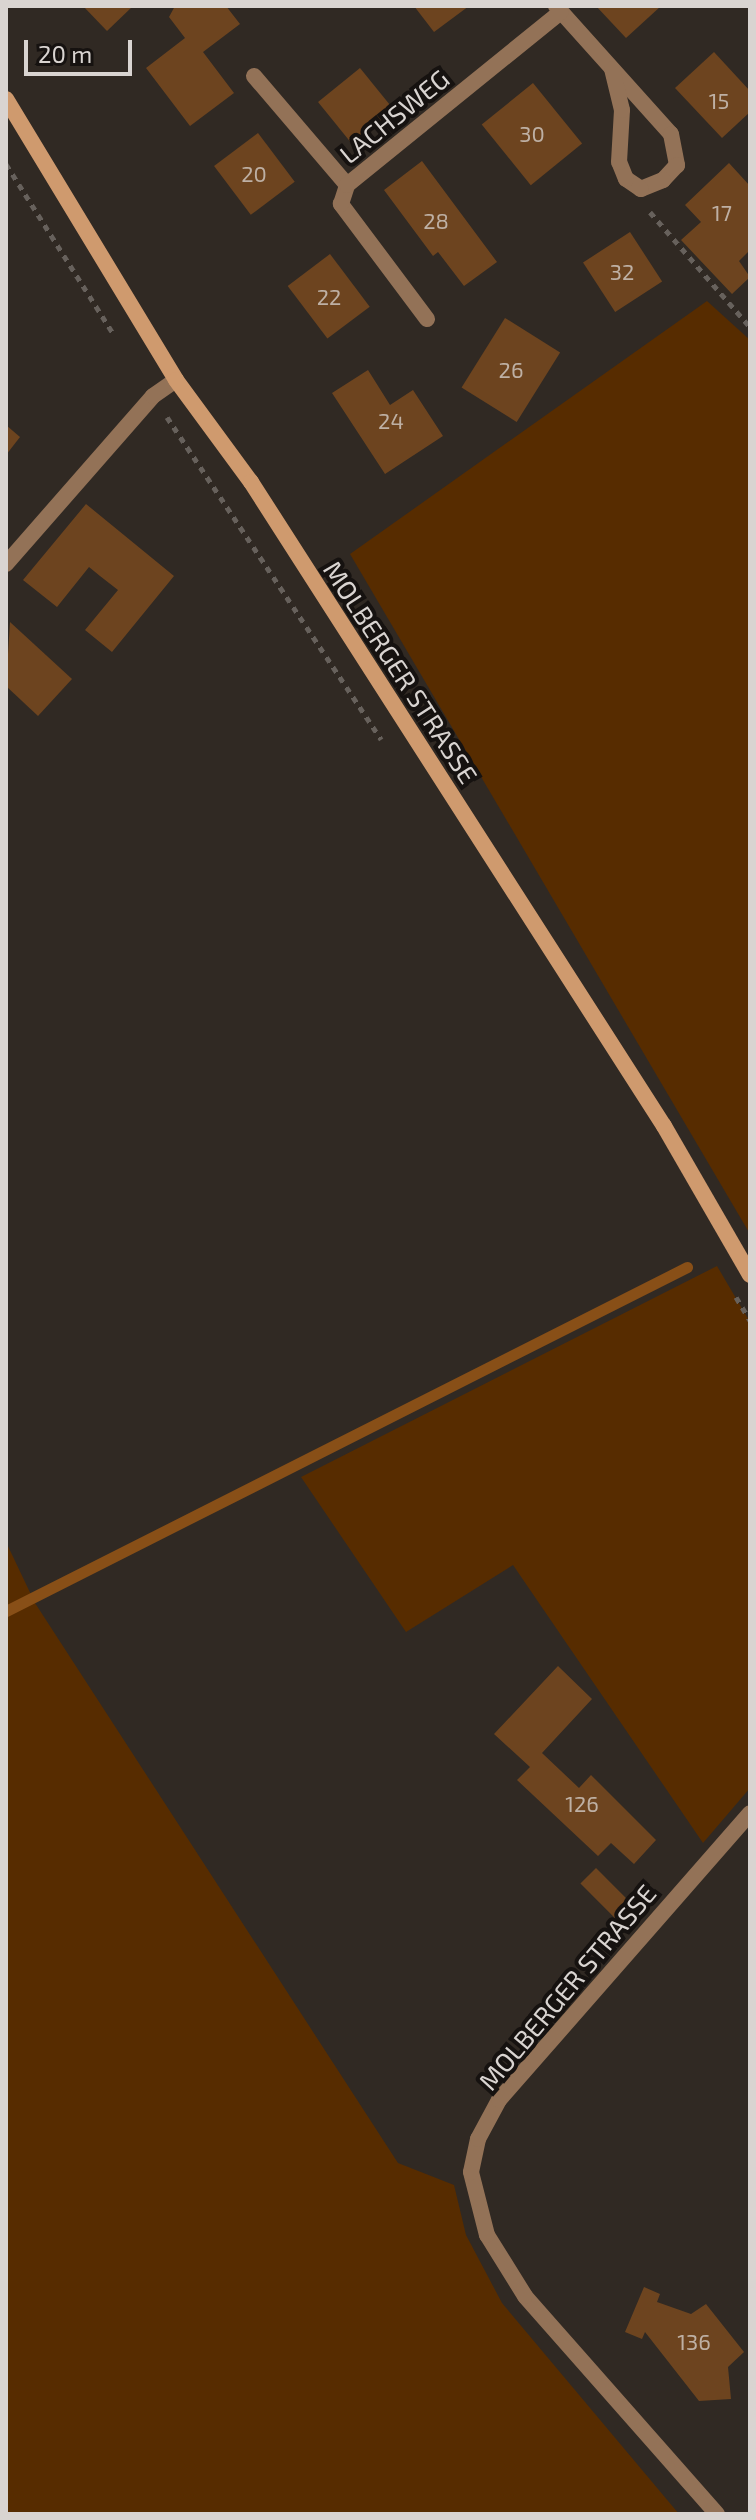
<!DOCTYPE html>
<style>
body{margin:0}
#map{position:relative;width:756px;height:2520px;overflow:hidden;background:#302923;font-family:"Exo 2",sans-serif}
div>[style]{position:absolute}
.green>*{inset:0;background:#572c00}
.stream>*{height:11px;margin:-5.5px;padding:0 5.5px;transform-origin:5.5px;border-radius:5.5px;background:#884f17}
.building>*{inset:0;background:#6d441f;transform-origin:0 0}
.path>*{height:5px;margin-top:-2.5px;transform-origin:0;background:repeating-linear-gradient(90deg,#67615c 0 6px,transparent 0 12px)}
.service>*{height:16px;margin:-8px;padding:0 8px;transform-origin:8px;border-radius:8px;background:#937257}
.minor>*{height:16px;margin:-8px;padding:0 8px;transform-origin:8px;border-radius:8px;background:#937257}
.secondary>*{height:16px;margin:-8px;padding:0 8px;transform-origin:8px;border-radius:8px;background:#cf9a6e}
span{translate:-50% -50%;white-space:nowrap;text-align:center;line-height:1.15;-webkit-text-stroke:8px #161210;paint-order:stroke}
.number-label{font-size:22px;color:#beb0a4}
.number-label span{-webkit-text-stroke-width:0}
.street-label{font-size:26px;color:#d9d4d1}
.frame{position:absolute;inset:0;border:8px solid #d9d4d1;pointer-events:none}
.scale{position:absolute;left:24px;top:40px;width:108px;height:36px;box-sizing:border-box;border:4px solid #d9d4d1;border-top:0;padding-left:10px;font-size:24px;line-height:28px;white-space:nowrap;color:#d9d4d1;-webkit-text-stroke:6px #161210;paint-order:stroke}
</style>
<div id="map">
<div class="green">
<i style="clip-path:polygon(707px 301px,750px 340px,750px 1234px,350px 554px)"></i>
<i style="clip-path:polygon(717px 1266px,750px 1322px,750px 1788px,703px 1843px,513px 1565px,406px 1632px,301px 1477px)"></i>
<i style="clip-path:polygon(6px 1542px,35px 1603px,398px 2163px,454px 2185px,466px 2235px,502px 2303px,679px 2514px,6px 2514px)"></i>
</div>
<div class="stream">
<i style="left:6px;top:1611px;width:763px;rotate:-26.8deg"></i>
</div>
<div class="building">
<i style="clip-path:polygon(83px 6px,133px 6px,107px 31px)"></i>
<i style="clip-path:polygon(175px 6px,226px 6px,240px 24px,203px 52px,234px 93px,190px 126px,146px 68px,185px 38px,169px 17px)"></i>
<i style="clip-path:polygon(414px 6px,469px 6px,434px 32px)"></i>
<i style="clip-path:polygon(596px 6px,661px 6px,626px 38px)"></i>
<i style="clip-path:polygon(714px 52px,750px 91px,750px 112px,722px 138px,675px 88px)"></i>
<i style="left:360px;top:68px;width:56px;height:54px;rotate:51deg"></i>
<i style="left:533px;top:83px;width:78px;height:66px;rotate:51deg"></i>
<i style="left:258px;top:133px;width:61px;height:55px;rotate:53deg"></i>
<i style="clip-path:polygon(422px 161px,497px 262px,464px 286px,438px 252px,433px 256px,384px 190px)"></i>
<i style="clip-path:polygon(729px 163px,750px 186px,750px 250px,739px 261px,750px 277px,732px 294px,681px 240px,701px 222px,685px 205px)"></i>
<i style="left:630px;top:232px;width:59px;height:56px;rotate:57deg"></i>
<i style="left:330px;top:254px;width:66px;height:53px;rotate:53deg"></i>
<i style="left:505px;top:318px;width:65px;height:82px;rotate:32deg"></i>
<i style="clip-path:polygon(368px 370px,390px 405px,413px 390px,443px 436px,385px 474px,332px 393px)"></i>
<i style="clip-path:polygon(6px 425px,20px 437px,6px 455px)"></i>
<i style="clip-path:polygon(86px 504px,174px 576px,112px 652px,85px 630px,118px 590px,100px 576px,89px 567px,57px 607px,23px 580px)"></i>
<i style="clip-path:polygon(10px 622px,72px 679px,38px 716px,6px 686px)"></i>
<i style="clip-path:polygon(558px 1666px,592px 1699px,542px 1753px,579px 1788px,591px 1775px,656px 1840px,634px 1864px,611px 1843px,598px 1856px,517px 1780px,530px 1767px,494px 1734px)"></i>
<i style="left:596px;top:1868px;width:49px;height:22px;rotate:45deg"></i>
<i style="clip-path:polygon(644px 2287px,660px 2294px,657px 2302px,691px 2314px,706px 2304px,744px 2352px,728px 2367px,731px 2399px,699px 2401px,645px 2332px,642px 2339px,625px 2332px)"></i>
</div>
<div class="path">
<i style="left:6px;top:164px;width:202px;rotate:57.7deg"></i>
<i style="left:650px;top:212px;width:152px;rotate:49deg"></i>
<i style="left:167px;top:417px;width:387px;rotate:56.4deg"></i>
<i style="left:736px;top:1297px;width:27px;rotate:59deg"></i>
</div>
<div class="service">
<i style="left:254px;top:76px;width:143px;rotate:49.5deg"></i>
</div>
<div class="minor">
<i style="left:556px;top:6px;width:172px;rotate:48.1deg"></i>
<i style="left:671px;top:134px;width:32px;rotate:79deg"></i>
<i style="left:677px;top:165px;width:21px;rotate:133deg"></i>
<i style="left:663px;top:180px;width:24px;rotate:158deg"></i>
<i style="left:641px;top:189px;width:18px;rotate:-146deg"></i>
<i style="left:626px;top:179px;width:18px;rotate:-112deg"></i>
<i style="left:619px;top:162px;width:52px;rotate:-86.7deg"></i>
<i style="left:622px;top:110px;width:42px;rotate:-103.7deg"></i>
<i style="left:427px;top:319px;width:144px;rotate:-126.8deg"></i>
<i style="left:341px;top:204px;width:20px;rotate:-72deg"></i>
<i style="left:347px;top:185px;width:275px;rotate:-39deg"></i>
<i style="left:6px;top:564px;width:223px;rotate:-48.8deg"></i>
<i style="left:153px;top:396px;width:28px;rotate:-35deg"></i>
<i style="left:717px;top:2514px;width:290px;rotate:-131.4deg"></i>
<i style="left:525px;top:2296px;width:72px;rotate:-121.9deg"></i>
<i style="left:487px;top:2235px;width:65px;rotate:-104.3deg"></i>
<i style="left:471px;top:2172px;width:34px;rotate:-78deg"></i>
<i style="left:478px;top:2139px;width:44px;rotate:-61.7deg"></i>
<i style="left:499px;top:2100px;width:381px;rotate:-48.8deg"></i>
</div>
<div class="secondary">
<i style="left:6px;top:99px;width:328px;rotate:58.8deg"></i>
<i style="left:176px;top:380px;width:127px;rotate:53.7deg"></i>
<i style="left:251px;top:482px;width:765px;rotate:57.33deg"></i>
<i style="left:664px;top:1126px;width:172px;rotate:60deg"></i>
</div>
<div class="number-label">
<span style="left:719px;top:101px">15</span>
<span style="left:532px;top:134px">30</span>
<span style="left:254px;top:174px">20</span>
<span style="left:722px;top:213px">17</span>
<span style="left:436px;top:221px">28</span>
<span style="left:622px;top:272px">32</span>
<span style="left:329px;top:297px">22</span>
<span style="left:511px;top:370px">26</span>
<span style="left:391px;top:421px">24</span>
<span style="left:582px;top:1804px">126</span>
<span style="left:694px;top:2342px">136</span>
</div>
<div class="street-label">
<span style="left:394px;top:116px;rotate:-39deg">LACHSWEG</span>
<span style="left:401px;top:672px;rotate:57deg">MOLBERGER STRASSE</span>
<span style="left:567px;top:1987px;rotate:-50deg">MOLBERGER STRASSE</span>
</div>
<div class="frame"></div>
<div class="scale">20 m</div>
</div>
